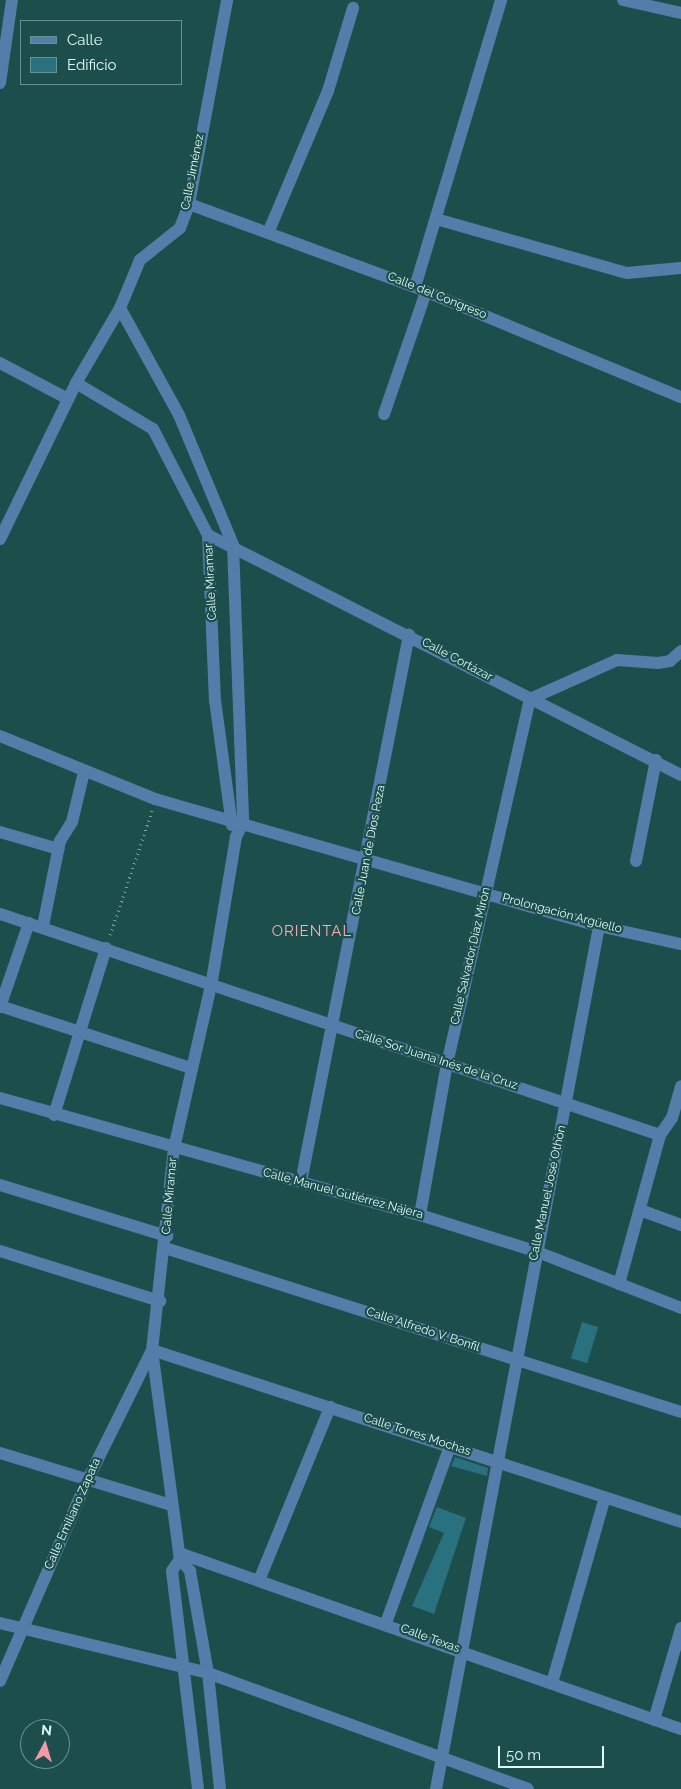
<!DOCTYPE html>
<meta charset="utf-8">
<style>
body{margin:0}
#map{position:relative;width:681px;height:1789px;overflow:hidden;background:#1c4e4c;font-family:Raleway,sans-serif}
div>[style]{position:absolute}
.building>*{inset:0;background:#29717f;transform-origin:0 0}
.path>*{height:2.5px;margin-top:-1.25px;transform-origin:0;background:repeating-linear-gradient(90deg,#7da2a0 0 1px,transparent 0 5px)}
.minor>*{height:12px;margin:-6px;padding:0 6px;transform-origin:6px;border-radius:6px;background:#557da9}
span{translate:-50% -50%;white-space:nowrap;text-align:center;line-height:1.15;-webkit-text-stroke:4.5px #1c4e4c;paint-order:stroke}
.street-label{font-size:12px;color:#dff8f6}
.quarter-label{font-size:15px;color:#ffabb4;letter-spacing:1px}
.legend{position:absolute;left:20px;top:20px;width:162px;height:65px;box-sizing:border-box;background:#1c4e4c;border:1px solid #6a9290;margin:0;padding:6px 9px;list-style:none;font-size:15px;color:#dff8f6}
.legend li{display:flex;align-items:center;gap:10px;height:25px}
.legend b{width:25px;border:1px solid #6a9290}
.north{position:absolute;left:20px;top:1719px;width:50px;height:50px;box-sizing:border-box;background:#1c4e4c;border:1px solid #6a9290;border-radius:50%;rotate:6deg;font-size:14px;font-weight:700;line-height:20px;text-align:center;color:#dff8f6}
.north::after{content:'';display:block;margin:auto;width:18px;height:22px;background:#f49aa5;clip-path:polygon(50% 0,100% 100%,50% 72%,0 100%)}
.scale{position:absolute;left:498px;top:1746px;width:106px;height:22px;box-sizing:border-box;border:2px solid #dff8f6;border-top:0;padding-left:6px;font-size:15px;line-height:18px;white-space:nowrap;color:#dff8f6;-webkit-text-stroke:4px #1c4e4c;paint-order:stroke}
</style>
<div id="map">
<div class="building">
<i style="left:582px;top:1322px;width:17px;height:38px;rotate:17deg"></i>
<i style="clip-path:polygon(455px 1457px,488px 1468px,487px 1476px,451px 1466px)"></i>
<i style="clip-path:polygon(437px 1507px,466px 1518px,434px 1614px,412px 1606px,444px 1533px,429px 1527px)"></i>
</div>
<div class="path">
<i style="left:110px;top:935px;width:132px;rotate:-71.4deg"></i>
</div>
<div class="minor">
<i style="left:623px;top:0;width:59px;rotate:12.6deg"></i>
<i style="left:0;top:83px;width:84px;rotate:-81.8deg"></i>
<i style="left:189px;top:204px;width:241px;rotate:20.2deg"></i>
<i style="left:415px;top:287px;width:288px;rotate:22.5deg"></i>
<i style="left:436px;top:219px;width:198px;rotate:15.8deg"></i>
<i style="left:627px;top:273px;width:54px;rotate:-5.3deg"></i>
<i style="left:268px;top:233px;width:154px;rotate:-67.1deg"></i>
<i style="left:328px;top:91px;width:87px;rotate:-73.2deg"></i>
<i style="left:415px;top:287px;width:300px;rotate:-73.3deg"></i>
<i style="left:120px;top:308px;width:122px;rotate:61.1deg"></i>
<i style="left:179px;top:415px;width:141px;rotate:67.4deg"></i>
<i style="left:233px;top:545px;width:278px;rotate:87.9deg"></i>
<i style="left:243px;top:823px;width:16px;rotate:117deg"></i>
<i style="left:236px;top:837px;width:146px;rotate:99.5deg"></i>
<i style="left:212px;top:981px;width:171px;rotate:102.8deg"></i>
<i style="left:174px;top:1148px;width:203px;rotate:96.2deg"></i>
<i style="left:152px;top:1350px;width:211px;rotate:82.4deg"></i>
<i style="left:180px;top:1559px;width:16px;rotate:50deg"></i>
<i style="left:190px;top:1571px;width:104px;rotate:80deg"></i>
<i style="left:208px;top:1673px;width:117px;rotate:84.1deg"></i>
<i style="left:0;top:363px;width:77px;rotate:27.9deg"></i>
<i style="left:76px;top:383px;width:90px;rotate:30.9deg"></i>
<i style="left:153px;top:429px;width:119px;rotate:62.6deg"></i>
<i style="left:208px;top:535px;width:165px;rotate:87.6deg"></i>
<i style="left:215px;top:700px;width:126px;rotate:82.3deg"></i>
<i style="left:384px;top:414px;width:129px;rotate:-71deg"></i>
<i style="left:208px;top:535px;width:530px;rotate:26.9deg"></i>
<i style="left:0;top:539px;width:174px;rotate:-64deg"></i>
<i style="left:76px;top:383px;width:87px;rotate:-59.6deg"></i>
<i style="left:120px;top:308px;width:52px;rotate:-67.4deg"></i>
<i style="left:140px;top:260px;width:51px;rotate:-38.7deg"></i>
<i style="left:180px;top:228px;width:26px;rotate:-69deg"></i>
<i style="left:189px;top:204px;width:208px;rotate:-79.4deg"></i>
<i style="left:0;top:736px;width:167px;rotate:22.1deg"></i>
<i style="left:155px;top:799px;width:462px;rotate:16deg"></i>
<i style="left:599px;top:926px;width:84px;rotate:12.4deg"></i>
<i style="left:0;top:832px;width:61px;rotate:16.1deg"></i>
<i style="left:636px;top:861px;width:103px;rotate:-78.8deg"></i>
<i style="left:0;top:914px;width:696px;rotate:18.51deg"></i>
<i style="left:43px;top:926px;width:87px;rotate:-78.7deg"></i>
<i style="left:60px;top:841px;width:22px;rotate:-58deg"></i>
<i style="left:72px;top:822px;width:51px;rotate:-76.5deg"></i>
<i style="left:0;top:1006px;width:201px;rotate:18deg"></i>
<i style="left:0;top:1007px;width:89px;rotate:-71deg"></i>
<i style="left:0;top:1098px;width:436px;rotate:15.6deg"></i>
<i style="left:420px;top:1215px;width:121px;rotate:17.4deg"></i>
<i style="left:535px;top:1251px;width:157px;rotate:21.3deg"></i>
<i style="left:54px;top:1115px;width:175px;rotate:-72.7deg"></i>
<i style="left:301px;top:1182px;width:558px;rotate:-78.83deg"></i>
<i style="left:0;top:1185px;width:175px;rotate:17deg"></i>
<i style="left:640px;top:1210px;width:44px;rotate:20.1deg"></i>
<i style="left:420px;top:1215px;width:153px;rotate:-79.9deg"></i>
<i style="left:447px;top:1064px;width:374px;rotate:-77.2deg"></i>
<i style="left:530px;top:699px;width:95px;rotate:-24.1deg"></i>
<i style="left:617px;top:660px;width:41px;rotate:4.2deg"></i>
<i style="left:658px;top:663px;width:12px;rotate:-9deg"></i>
<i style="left:670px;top:661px;width:15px;rotate:-42deg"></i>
<i style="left:165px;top:1248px;width:541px;rotate:17.63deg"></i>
<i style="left:0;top:1251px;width:168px;rotate:17.4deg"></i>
<i style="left:619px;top:1284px;width:155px;rotate:-74.6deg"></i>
<i style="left:660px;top:1135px;width:21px;rotate:-55deg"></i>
<i style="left:672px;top:1118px;width:33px;rotate:-74deg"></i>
<i style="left:0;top:1453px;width:179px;rotate:16.9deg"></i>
<i style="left:179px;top:1553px;width:532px;rotate:19.32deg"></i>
<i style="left:180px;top:1559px;width:14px;rotate:124deg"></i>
<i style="left:172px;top:1571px;width:220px;rotate:83.2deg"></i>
<i style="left:260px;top:1578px;width:185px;rotate:-67.7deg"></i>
<i style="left:0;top:1623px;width:214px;rotate:13.5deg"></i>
<i style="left:208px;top:1673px;width:340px;rotate:19.9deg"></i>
<i style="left:386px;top:1623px;width:188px;rotate:-70.1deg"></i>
<i style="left:0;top:1681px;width:220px;rotate:-66.5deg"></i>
<i style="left:88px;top:1479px;width:144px;rotate:-63.6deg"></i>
<i style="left:152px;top:1350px;width:556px;rotate:18.01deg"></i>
<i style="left:552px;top:1683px;width:193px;rotate:-74.1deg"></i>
<i style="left:654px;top:1720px;width:96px;rotate:-73.6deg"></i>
<i style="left:436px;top:1789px;width:878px;rotate:-79.3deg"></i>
</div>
<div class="street-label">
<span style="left:193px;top:172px;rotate:-79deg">Calle Jiménez</span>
<span style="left:437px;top:296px;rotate:22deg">Calle del Congreso</span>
<span style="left:211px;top:582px;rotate:-93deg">Calle Miramar</span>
<span style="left:457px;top:660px;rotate:28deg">Calle Cortázar</span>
<span style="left:369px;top:850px;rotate:-79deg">Calle Juan de Dios Peza</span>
<span style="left:562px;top:914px;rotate:15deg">Prolongación Argüello</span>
<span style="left:471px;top:956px;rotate:-77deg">Calle Salvador Díaz Mirón</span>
<span style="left:436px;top:1060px;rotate:18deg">Calle Sor Juana Inés de la Cruz</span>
<span style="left:548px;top:1193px;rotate:-78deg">Calle Manuel José Othón</span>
<span style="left:343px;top:1194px;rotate:15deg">Calle Manuel Gutiérrez Nájera</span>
<span style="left:170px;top:1196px;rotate:-85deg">Calle Miramar</span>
<span style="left:423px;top:1330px;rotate:18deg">Calle Alfredo V. Bonfil</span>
<span style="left:417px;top:1435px;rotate:18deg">Calle Torres Mochas</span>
<span style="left:73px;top:1514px;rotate:-66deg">Calle Emiliano Zapata</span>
<span style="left:430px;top:1639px;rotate:20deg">Calle Texas</span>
</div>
<div class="quarter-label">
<span style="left:312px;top:932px">ORIENTAL</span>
</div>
<ul class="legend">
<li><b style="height:6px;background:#557da9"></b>Calle</li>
<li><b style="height:14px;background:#29717f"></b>Edificio</li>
</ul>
<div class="north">N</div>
<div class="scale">50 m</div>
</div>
